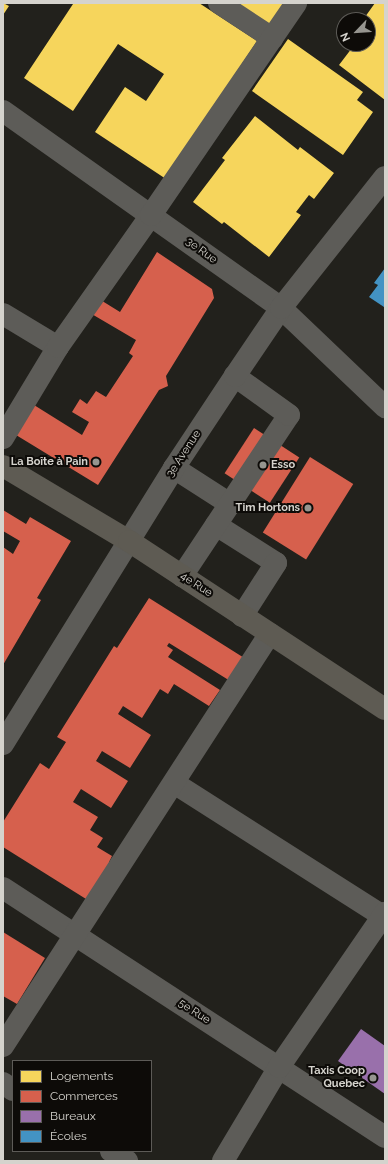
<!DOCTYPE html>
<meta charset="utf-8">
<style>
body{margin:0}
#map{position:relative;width:388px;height:1164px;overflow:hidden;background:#22211c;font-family:Raleway,sans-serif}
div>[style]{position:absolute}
.homes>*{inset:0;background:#f6d55c}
.shops>*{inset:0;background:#d6604d;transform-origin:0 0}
.offices>*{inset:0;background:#9970ab}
.schools>*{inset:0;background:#4393c3}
.minor>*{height:22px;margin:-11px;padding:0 11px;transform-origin:11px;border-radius:11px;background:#5d5c58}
.major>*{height:22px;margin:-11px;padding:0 11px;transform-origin:11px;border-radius:11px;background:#5e5b53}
.dots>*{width:11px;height:11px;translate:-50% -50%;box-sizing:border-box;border:2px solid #0d0b08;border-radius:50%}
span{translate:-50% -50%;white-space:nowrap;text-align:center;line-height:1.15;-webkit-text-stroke:4px #0d0b08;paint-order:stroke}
.street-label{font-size:11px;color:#d5d3cd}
.poi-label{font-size:11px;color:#d5d3cd;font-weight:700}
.right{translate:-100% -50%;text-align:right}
.left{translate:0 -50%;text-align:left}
.frame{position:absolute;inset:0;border:4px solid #d5d3cd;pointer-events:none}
.legend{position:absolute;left:12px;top:1060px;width:140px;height:92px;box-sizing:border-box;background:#0d0b08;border:1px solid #5d5b57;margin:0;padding:5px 7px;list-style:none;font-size:12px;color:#d5d3cd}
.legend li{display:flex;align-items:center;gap:8px;height:20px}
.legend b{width:20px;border:1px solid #5d5b57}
.north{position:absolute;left:336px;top:12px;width:40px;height:40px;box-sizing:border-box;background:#0d0b08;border:1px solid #5d5b57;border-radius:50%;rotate:245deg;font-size:11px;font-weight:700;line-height:16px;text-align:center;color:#d5d3cd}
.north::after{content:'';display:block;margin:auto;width:14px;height:18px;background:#96958f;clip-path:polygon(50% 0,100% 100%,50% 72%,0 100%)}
</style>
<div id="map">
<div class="homes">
<i style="clip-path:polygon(3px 3px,9px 6px,3px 15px)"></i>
<i style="clip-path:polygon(71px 3px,199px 3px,257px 41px,166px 179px,95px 132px,125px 87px,146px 101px,164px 74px,118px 44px,73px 111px,24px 78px,73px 4px)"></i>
<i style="clip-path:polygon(236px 3px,285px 3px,270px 26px)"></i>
<i style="clip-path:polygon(375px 3px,385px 3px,385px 100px,339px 65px,355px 44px,368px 44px,368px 27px,372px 22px,365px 17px)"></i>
<i style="clip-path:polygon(288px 39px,363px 92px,357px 100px,373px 112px,343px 155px,252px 91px)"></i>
<i style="clip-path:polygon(255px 116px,298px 150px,300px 147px,334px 173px,314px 199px,309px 195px,296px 212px,301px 215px,269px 257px,224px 222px,222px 224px,193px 202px,225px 160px,222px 158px)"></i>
</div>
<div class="shops">
<i style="clip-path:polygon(157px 252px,212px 289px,214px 298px,166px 376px,168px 386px,159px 390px,98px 485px,16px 435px,34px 405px,82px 435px,89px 422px,72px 412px,80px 399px,87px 404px,96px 391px,106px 397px,133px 356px,129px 353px,136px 340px,90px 313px,99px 299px,120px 312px)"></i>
<i style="left:254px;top:428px;width:54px;height:54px;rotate:33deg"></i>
<i style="left:310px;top:457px;width:51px;height:89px;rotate:32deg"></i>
<i style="clip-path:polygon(3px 510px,26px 524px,30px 517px,71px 541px,37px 598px,41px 600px,3px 665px,3px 547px,13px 554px,20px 541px,3px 531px)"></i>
<i style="clip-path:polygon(149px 598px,249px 661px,235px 684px,169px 643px,167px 646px,173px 650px,168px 657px,220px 690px,209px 706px,174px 684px,168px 694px,160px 689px,142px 718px,123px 706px,118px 714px,151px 735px,130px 768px,102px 751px,96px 761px,128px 781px,111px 808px,81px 789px,73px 802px,98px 817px,90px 830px,103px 838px,97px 847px,112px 856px,109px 862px,118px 867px,94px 904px,3px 847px,3px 822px,40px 763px,49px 769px,66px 742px,57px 737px,114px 646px,117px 648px)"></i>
<i style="clip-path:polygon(3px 932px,45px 958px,17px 1004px,3px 996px)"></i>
</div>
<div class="offices">
<i style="clip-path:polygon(361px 1029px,385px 1046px,385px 1094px,338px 1061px)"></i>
</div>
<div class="schools">
<i style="clip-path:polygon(385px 268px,385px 307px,384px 307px,369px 297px,378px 285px,374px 283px)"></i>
</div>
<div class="minor">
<i style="left:219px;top:3px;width:64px;rotate:33.4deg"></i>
<i style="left:3px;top:111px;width:341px;rotate:35.3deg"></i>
<i style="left:281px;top:308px;width:144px;rotate:43.6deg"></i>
<i style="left:3px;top:314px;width:64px;rotate:31deg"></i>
<i style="left:3px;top:438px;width:106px;rotate:-58.9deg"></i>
<i style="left:58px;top:347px;width:161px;rotate:-54.8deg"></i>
<i style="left:151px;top:215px;width:257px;rotate:-55.6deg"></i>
<i style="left:174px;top:468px;width:67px;rotate:32.7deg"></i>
<i style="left:216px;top:525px;width:71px;rotate:32.3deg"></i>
<i style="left:276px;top:563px;width:63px;rotate:122.7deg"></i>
<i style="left:182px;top:576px;width:193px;rotate:-56.4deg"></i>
<i style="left:289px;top:415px;width:67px;rotate:-144.2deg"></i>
<i style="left:3px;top:744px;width:325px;rotate:-58.2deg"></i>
<i style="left:174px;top:468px;width:110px;rotate:-56.5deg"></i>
<i style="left:235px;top:376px;width:82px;rotate:-55.9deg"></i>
<i style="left:281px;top:308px;width:167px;rotate:-51.6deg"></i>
<i style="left:174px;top:783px;width:248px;rotate:32.5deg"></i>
<i style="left:3px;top:888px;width:456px;rotate:33.1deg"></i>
<i style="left:3px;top:1046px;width:491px;rotate:-57.1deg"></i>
<i style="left:3px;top:1083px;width:12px;rotate:35deg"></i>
<i style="left:111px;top:1151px;width:19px;rotate:32deg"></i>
<i style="left:223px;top:1161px;width:109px;rotate:-59.2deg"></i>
<i style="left:279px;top:1067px;width:187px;rotate:-55.5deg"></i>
</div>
<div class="major">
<i style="left:3px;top:466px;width:147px;rotate:30.8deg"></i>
<i style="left:129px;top:541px;width:306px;rotate:33.3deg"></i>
</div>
<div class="dots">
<i style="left:96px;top:462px;background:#96958f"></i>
<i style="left:263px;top:465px;background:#96958f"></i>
<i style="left:308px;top:508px;background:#96958f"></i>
<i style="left:373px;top:1078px;background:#96958f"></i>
</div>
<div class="street-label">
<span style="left:201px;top:251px;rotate:36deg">3e Rue</span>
<span style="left:184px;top:454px;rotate:-57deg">3e Avenue</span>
<span style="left:196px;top:585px;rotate:33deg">4e Rue</span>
<span style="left:194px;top:1012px;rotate:33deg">5e Rue</span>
</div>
<div class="poi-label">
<span class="right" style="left:88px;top:462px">La Boîte à Pain</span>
<span class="left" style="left:271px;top:465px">Esso</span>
<span class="right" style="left:300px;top:508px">Tim Hortons</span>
<span class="right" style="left:365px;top:1078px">Taxis Coop<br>Quebec</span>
</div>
<div class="frame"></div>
<ul class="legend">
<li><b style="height:11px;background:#f6d55c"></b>Logements</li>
<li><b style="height:11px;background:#d6604d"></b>Commerces</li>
<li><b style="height:11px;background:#9970ab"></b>Bureaux</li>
<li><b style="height:11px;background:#4393c3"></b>Écoles</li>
</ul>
<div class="north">N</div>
</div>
